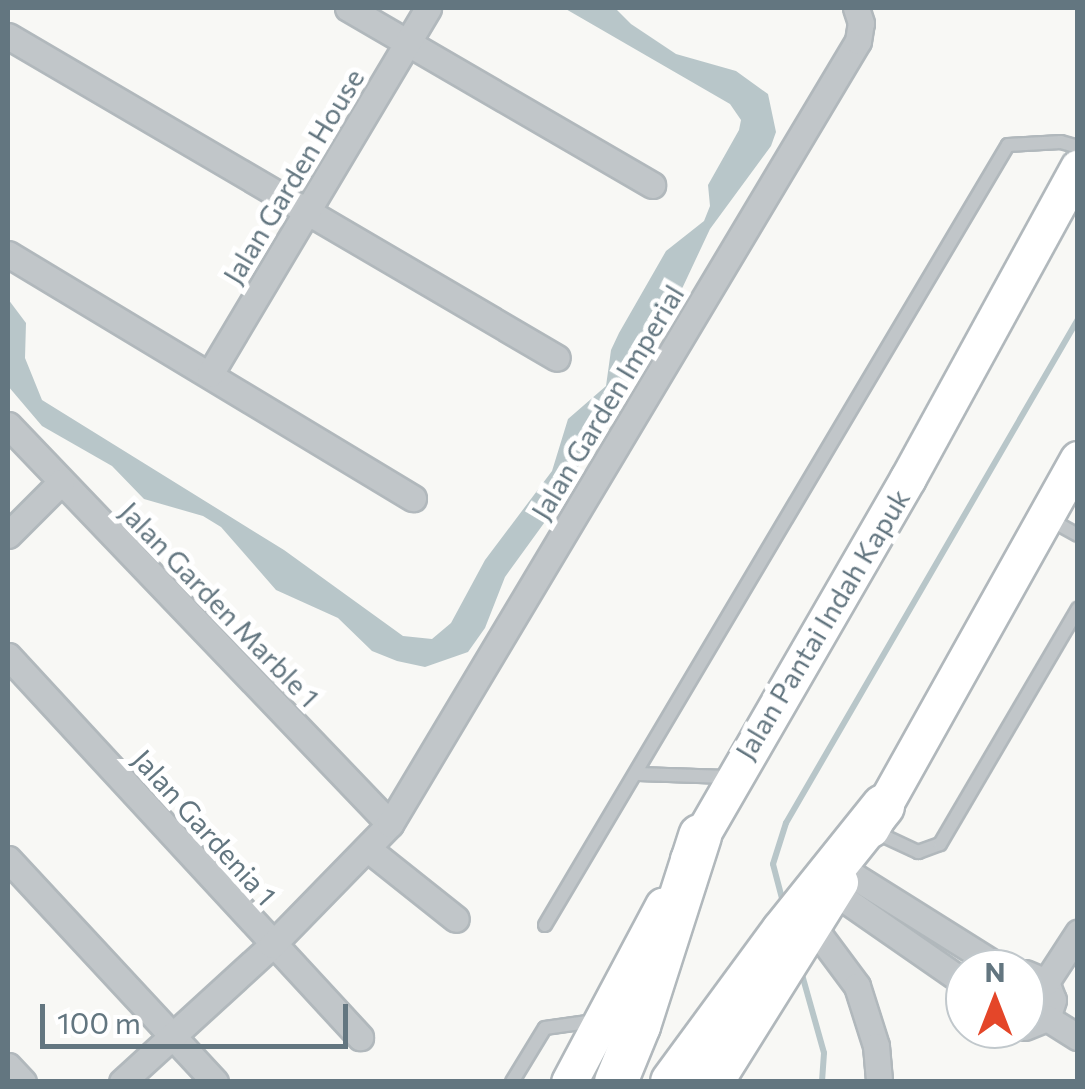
<!DOCTYPE html>
<style>
body{margin:0}
#map{position:relative;width:1085px;height:1089px;overflow:hidden;background:#f8f8f5;font-family:Commissioner,sans-serif}
div>[style]{position:absolute}
.water>*{inset:0;background:#b8c6c9}
.stream>*{height:6px;margin:-3px;padding:0 3px;transform-origin:3px;border-radius:3px;background:#b8c6c9}
.roads{filter:drop-shadow(2px 0 #b1b8bc) drop-shadow(-2px 0 #b1b8bc) drop-shadow(0 2px #b1b8bc) drop-shadow(0 -2px #b1b8bc)}
.lane>*{height:12px;margin:-6px;padding:0 6px;transform-origin:6px;border-radius:6px;background:#c1c6c9}
.street>*{height:25px;margin:-12.5px;padding:0 12.5px;transform-origin:12.5px;border-radius:12.5px;background:#c1c6c9}
.secondary>*{height:35px;margin:-17.5px;padding:0 17.5px;transform-origin:17.5px;border-radius:17.5px;background:#fff}
.highway>*{height:42px;margin:-21px;padding:0 21px;transform-origin:21px;border-radius:21px;background:#fff}
span{translate:-50% -50%;white-space:nowrap;text-align:center;line-height:1.15;-webkit-text-stroke:10px #fff;paint-order:stroke}
.street-label{font-size:28px;color:#637680}
.frame{position:absolute;inset:0;border:10px solid #637680;pointer-events:none}
.north{position:absolute;left:945px;top:949px;width:100px;height:100px;box-sizing:border-box;background:#fff;border:2px solid #c1c8cc;border-radius:50%;rotate:0deg;font-size:28px;font-weight:700;line-height:40px;text-align:center;color:#637680}
.north::after{content:'';display:block;margin:auto;width:35px;height:45px;background:#e44629;clip-path:polygon(50% 0,100% 100%,50% 72%,0 100%)}
.scale{position:absolute;left:40px;top:1004px;width:308px;height:45px;box-sizing:border-box;border:5px solid #637680;border-top:0;padding-left:12px;font-size:30px;line-height:35px;white-space:nowrap;color:#637680;-webkit-text-stroke:8px #fff;paint-order:stroke}
</style>
<div id="map">
<div class="water">
<i style="clip-path:polygon(564px 8px,615px 8px,631px 24px,676px 54px,736px 71px,768px 94px,776px 132px,771px 146px,710px 229px,672px 310px,547px 519px,505px 577px,485px 628px,468px 652px,425px 667px,397px 661px,372px 651px,338px 618px,276px 590px,221px 527px,203px 516px,144px 499px,112px 466px,42px 426px,8px 386px,8px 299px,26px 323px,25px 358px,42px 400px,284px 550px,403px 636px,432px 639px,451px 623px,485px 560px,552px 471px,568px 419px,606px 386px,611px 350px,619px 333px,666px 251px,704px 221px,710px 206px,708px 185px,739px 130px,741px 120px,730px 104px)"></i>
</div>
<div class="stream">
<i style="left:784px;top:906px;width:43px;rotate:-104.7deg"></i>
<i style="left:773px;top:864px;width:43px;rotate:-72.4deg"></i>
<i style="left:786px;top:823px;width:582px;rotate:-59.91deg"></i>
<i style="left:801px;top:971px;width:85px;rotate:74.3deg"></i>
<i style="left:824px;top:1053px;width:29px;rotate:94deg"></i>
</div>
<div class="roads">
<div class="lane">
<i style="left:1047px;top:518px;width:35px;rotate:29deg"></i>
<i style="left:637px;top:774px;width:92px;rotate:1.9deg"></i>
<i style="left:873px;top:831px;width:50px;rotate:25deg"></i>
<i style="left:918px;top:852px;width:23px;rotate:-20deg"></i>
<i style="left:940px;top:844px;width:273px;rotate:-59.6deg"></i>
<i style="left:545px;top:925px;width:907px;rotate:-59.31deg"></i>
<i style="left:1008px;top:145px;width:53px;rotate:-3.2deg"></i>
<i style="left:1061px;top:142px;width:18px;rotate:16deg"></i>
<i style="left:512px;top:1082px;width:63px;rotate:-58.6deg"></i>
<i style="left:545px;top:1028px;width:50px;rotate:-8deg"></i>
</div>
<div class="street">
<i style="left:348px;top:8px;width:352px;rotate:30.2deg"></i>
<i style="left:8px;top:36px;width:636px;rotate:30.39deg"></i>
<i style="left:8px;top:254px;width:473px;rotate:31.1deg"></i>
<i style="left:210px;top:374px;width:426px;rotate:-59.2deg"></i>
<i style="left:8px;top:425px;width:552px;rotate:46.25deg"></i>
<i style="left:8px;top:535px;width:75px;rotate:-45deg"></i>
<i style="left:8px;top:656px;width:519px;rotate:47.27deg"></i>
<i style="left:368px;top:849px;width:112px;rotate:38.5deg"></i>
<i style="left:8px;top:859px;width:304px;rotate:47.1deg"></i>
<i style="left:846px;top:871px;width:184px;rotate:32.1deg"></i>
<i style="left:834px;top:892px;width:160px;rotate:34.8deg"></i>
<i style="left:814px;top:928px;width:72px;rotate:53.4deg"></i>
<i style="left:857px;top:986px;width:63px;rotate:72.4deg"></i>
<i style="left:876px;top:1046px;width:36px;rotate:85deg"></i>
<i style="left:1025px;top:973px;width:23px;rotate:23deg"></i>
<i style="left:1046px;top:982px;width:19px;rotate:69deg"></i>
<i style="left:1053px;top:1000px;width:19px;rotate:108deg"></i>
<i style="left:1047px;top:1018px;width:24px;rotate:158deg"></i>
<i style="left:1046px;top:982px;width:59px;rotate:-56.9deg"></i>
<i style="left:1047px;top:1018px;width:36px;rotate:32deg"></i>
<i style="left:8px;top:1066px;width:22px;rotate:47deg"></i>
<i style="left:122px;top:1082px;width:203px;rotate:-42.4deg"></i>
<i style="left:272px;top:945px;width:169px;rotate:-45.7deg"></i>
<i style="left:390px;top:824px;width:912px;rotate:-59.13deg"></i>
<i style="left:858px;top:41px;width:18px;rotate:-81deg"></i>
<i style="left:861px;top:23px;width:16px;rotate:-108deg"></i>
</div>
<div class="secondary">
<i style="left:871px;top:829px;width:424px;rotate:-60.8deg"></i>
<i style="left:688px;top:859px;width:440px;rotate:-60deg"></i>
<i style="left:908px;top:478px;width:354px;rotate:-61.3deg"></i>
<i style="left:569px;top:1082px;width:200px;rotate:-62deg"></i>
<i style="left:715px;top:1082px;width:236px;rotate:-58deg"></i>
</div>
<div class="highway">
<i style="left:616px;top:1082px;width:61px;rotate:-67.7deg"></i>
<i style="left:639px;top:1026px;width:200px;rotate:-72.2deg"></i>
<i style="left:672px;top:1082px;width:187px;rotate:-53.7deg"></i>
<i style="left:783px;top:931px;width:160px;rotate:-51.3deg"></i>
</div>
</div>
<div class="street-label">
<span style="left:293px;top:176px;rotate:-59deg">Jalan Garden House</span>
<span style="left:607px;top:402px;rotate:-59deg">Jalan Garden Imperial</span>
<span style="left:220px;top:604px;rotate:46deg">Jalan Garden Marble 1</span>
<span style="left:822px;top:624px;rotate:-59deg">Jalan Pantai Indah Kapuk</span>
<span style="left:205px;top:827px;rotate:48deg">Jalan Gardenia 1</span>
</div>
<div class="frame"></div>
<div class="north">N</div>
<div class="scale">100 m</div>
</div>
